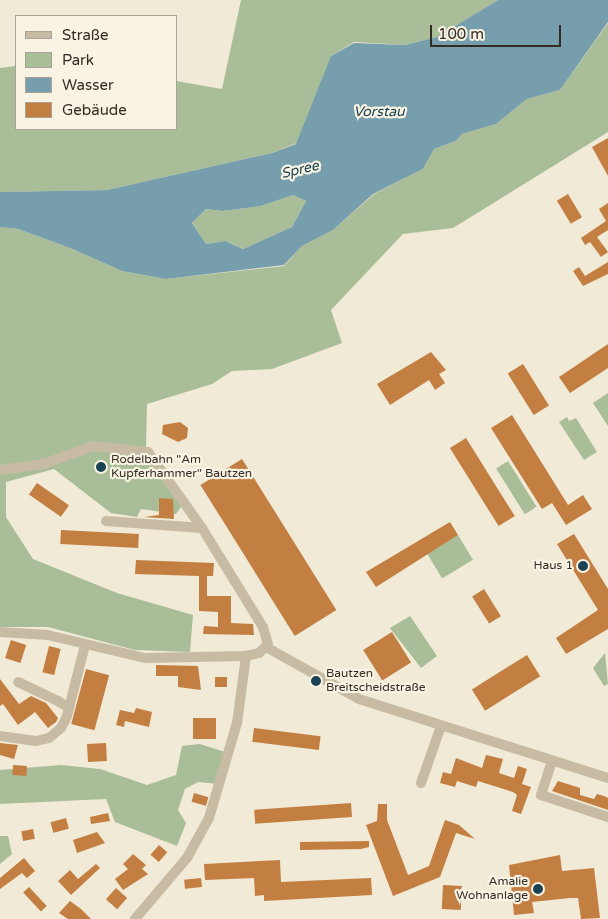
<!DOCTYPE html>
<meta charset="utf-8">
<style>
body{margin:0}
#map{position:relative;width:608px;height:919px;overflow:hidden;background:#f0ead7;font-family:"Varela Round",sans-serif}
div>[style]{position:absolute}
.green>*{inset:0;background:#a9be98;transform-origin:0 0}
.water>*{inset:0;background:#779eac}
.building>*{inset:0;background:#c37e41;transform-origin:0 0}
.minor>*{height:10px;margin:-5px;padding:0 5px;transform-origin:5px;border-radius:5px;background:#c7bca3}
.dots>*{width:14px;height:14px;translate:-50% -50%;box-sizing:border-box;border:2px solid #f8f3e3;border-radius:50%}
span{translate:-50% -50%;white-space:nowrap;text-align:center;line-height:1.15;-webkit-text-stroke:4.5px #f8f3e3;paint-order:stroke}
.poi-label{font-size:12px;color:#332c25}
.left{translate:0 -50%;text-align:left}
.right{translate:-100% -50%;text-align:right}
.water-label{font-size:14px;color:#1c4353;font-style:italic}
.legend{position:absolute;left:15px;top:15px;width:162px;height:115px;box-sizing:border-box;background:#f8f3e3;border:1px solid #a9a397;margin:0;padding:6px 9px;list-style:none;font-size:15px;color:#332c25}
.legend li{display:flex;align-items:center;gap:10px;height:25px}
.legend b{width:25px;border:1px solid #a9a397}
.scale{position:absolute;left:430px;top:25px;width:131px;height:22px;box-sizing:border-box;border:2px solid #332c25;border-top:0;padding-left:6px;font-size:15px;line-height:18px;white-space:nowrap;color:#332c25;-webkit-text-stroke:4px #f8f3e3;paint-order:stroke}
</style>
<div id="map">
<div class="green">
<i style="clip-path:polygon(241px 0,498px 0,437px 37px,405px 45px,354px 42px,331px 56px,389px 106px,272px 153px,107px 190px,0 192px,0 68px,16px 66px,16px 129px,176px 129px,176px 81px,222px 89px)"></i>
<i style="clip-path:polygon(608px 23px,608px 132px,453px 228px,403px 234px,331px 310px,342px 343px,272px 369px,232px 371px,212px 384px,147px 404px,146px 448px,92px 442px,43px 461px,0 466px,0 227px,18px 229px,70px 248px,122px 271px,166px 279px,284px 266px,302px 246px,333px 230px,374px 194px,423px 169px,434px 149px,456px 141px,462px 134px,496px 124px,527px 99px,560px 90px)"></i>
<i style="clip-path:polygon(293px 195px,306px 201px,292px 227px,243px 249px,225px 241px,206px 244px,192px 223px,206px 209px,223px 211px,261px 206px)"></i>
<i style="clip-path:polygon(608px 393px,608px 426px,593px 403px)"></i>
<i style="clip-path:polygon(567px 417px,569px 421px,576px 418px,597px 452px,584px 460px,559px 422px)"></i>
<i style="clip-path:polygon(91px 451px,143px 454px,171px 486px,181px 507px,176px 514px,141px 509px,137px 517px,111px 513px,54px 469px,6px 482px,6px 517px,33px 559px,117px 593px,193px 615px,190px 652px,135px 650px,48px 627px,0 627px,0 473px)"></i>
<i style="left:508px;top:461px;width:54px;height:14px;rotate:58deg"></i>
<i style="left:458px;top:535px;width:29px;height:36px;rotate:59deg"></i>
<i style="clip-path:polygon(410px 616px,437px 656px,421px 668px,390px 628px)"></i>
<i style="clip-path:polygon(605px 653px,608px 684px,604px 686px,593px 668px)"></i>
<i style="clip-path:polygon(200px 744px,228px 753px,219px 784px,198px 782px,185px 789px,178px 810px,186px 823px,177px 846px,115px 822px,106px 799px,0 804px,0 770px,61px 765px,100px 769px,147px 785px,176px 775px,182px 746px)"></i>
<i style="clip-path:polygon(0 836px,8px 836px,12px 854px,0 864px)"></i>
</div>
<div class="water">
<i style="clip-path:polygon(evenodd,498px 0,608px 0,608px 22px,560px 90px,527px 99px,496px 124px,462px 134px,456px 141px,434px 149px,423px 169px,373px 194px,333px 230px,302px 246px,284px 265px,166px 279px,122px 271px,70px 248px,18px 229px,0 227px,0 192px,107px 190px,272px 153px,296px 144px,331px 56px,354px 43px,405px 45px,437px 37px,498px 0,293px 195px,306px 201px,292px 227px,243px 249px,225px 241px,206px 244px,192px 223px,206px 209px,223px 211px,261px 206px,293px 195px)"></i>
</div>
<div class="building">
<i style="clip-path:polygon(608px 138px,608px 176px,592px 147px)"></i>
<i style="left:568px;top:194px;width:27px;height:13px;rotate:59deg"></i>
<i style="clip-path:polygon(608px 203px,608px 230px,597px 237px,608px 252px,601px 257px,590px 242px,585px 245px,581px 238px,606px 221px,599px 209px)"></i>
<i style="clip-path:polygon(608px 262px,608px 274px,583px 286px,573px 271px,579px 267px,585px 276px)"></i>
<i style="clip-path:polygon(608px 344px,608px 368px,570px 393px,559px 377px)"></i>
<i style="clip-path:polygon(431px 352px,446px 370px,439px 374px,445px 383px,435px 390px,429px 380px,390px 405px,377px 384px)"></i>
<i style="left:523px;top:364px;width:49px;height:18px;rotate:58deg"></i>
<i style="clip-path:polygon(512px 415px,568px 505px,583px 495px,592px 509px,566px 525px,552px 503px,542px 509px,491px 428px)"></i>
<i style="clip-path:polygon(180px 422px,188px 428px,187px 438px,178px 442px,162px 434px,163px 425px)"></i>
<i style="left:466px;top:438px;width:92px;height:19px;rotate:58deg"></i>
<i style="left:242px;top:459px;width:178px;height:49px;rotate:58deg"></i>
<i style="left:37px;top:483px;width:39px;height:14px;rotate:35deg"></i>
<i style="clip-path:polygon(159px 498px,173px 499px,174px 519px,144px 517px,159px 515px)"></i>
<i style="clip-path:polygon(450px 522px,458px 535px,376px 587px,366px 572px)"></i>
<i style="left:61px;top:530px;width:78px;height:14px;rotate:3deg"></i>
<i style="clip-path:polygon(574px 534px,608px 589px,608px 629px,566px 654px,556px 638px,598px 610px,557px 544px)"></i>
<i style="clip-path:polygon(136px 560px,214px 563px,213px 576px,207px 576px,207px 596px,231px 596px,231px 623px,253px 624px,254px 635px,203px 634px,204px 626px,218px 627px,218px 612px,199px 611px,199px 576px,135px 574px)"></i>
<i style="left:484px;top:589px;width:32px;height:14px;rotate:58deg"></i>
<i style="left:392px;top:632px;width:36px;height:34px;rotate:58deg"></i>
<i style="left:11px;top:640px;width:16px;height:19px;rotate:18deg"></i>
<i style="left:49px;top:646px;width:12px;height:27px;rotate:14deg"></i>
<i style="left:527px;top:655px;width:25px;height:65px;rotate:58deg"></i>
<i style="clip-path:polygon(156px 665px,198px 666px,201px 690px,178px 687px,178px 676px,156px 676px)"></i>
<i style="left:86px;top:669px;width:24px;height:57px;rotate:15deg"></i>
<i style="left:215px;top:677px;width:12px;height:10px"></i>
<i style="clip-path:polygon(0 679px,19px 704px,31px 696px,46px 703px,58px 718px,56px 722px,48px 728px,35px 712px,18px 725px,3px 704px,0 706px)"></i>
<i style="clip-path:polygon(136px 708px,152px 712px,149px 727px,125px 721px,124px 727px,116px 725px,120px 710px,134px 713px)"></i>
<i style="left:193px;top:718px;width:23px;height:21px"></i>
<i style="left:254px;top:728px;width:67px;height:14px;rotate:7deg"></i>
<i style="clip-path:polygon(0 743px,18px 745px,14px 759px,0 755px)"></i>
<i style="left:106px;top:743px;width:18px;height:19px;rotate:87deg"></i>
<i style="clip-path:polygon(486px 755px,503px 759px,499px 773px,514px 778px,518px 766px,527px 769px,522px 784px,531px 787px,521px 814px,512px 811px,517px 795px,513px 792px,478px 781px,476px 787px,457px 781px,455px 787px,440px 783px,443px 772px,451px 774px,456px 758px,482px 768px)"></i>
<i style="left:13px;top:765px;width:14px;height:10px;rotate:4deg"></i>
<i style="clip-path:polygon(558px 781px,580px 788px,580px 795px,594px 799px,597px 794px,604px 796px,608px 798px,608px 810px,552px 791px)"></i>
<i style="left:194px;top:793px;width:15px;height:9px;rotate:16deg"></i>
<i style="left:351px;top:803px;width:14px;height:97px;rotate:86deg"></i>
<i style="clip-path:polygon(378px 804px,387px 804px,387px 820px,408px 875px,429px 866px,445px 820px,459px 825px,475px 839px,456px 833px,440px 877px,393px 896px,366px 825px,377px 821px)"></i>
<i style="clip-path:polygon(108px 813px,110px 821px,91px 824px,90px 817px)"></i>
<i style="left:66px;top:818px;width:11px;height:16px;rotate:75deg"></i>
<i style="left:33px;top:829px;width:10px;height:12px;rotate:79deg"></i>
<i style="clip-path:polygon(97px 832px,105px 843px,77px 853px,73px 840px)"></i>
<i style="clip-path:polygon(369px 841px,369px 847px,361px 849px,300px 850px,300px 842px)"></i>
<i style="left:159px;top:845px;width:11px;height:13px;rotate:41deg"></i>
<i style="clip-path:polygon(133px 854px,146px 865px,142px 869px,148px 874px,123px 890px,115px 879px,128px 869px,123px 864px)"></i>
<i style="clip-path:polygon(560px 855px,562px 871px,594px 868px,600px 918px,581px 919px,578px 898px,570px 898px,532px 902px,534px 913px,514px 915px,509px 865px)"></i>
<i style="clip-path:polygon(24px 858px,35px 871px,27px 878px,22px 873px,0 889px,0 878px)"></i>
<i style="clip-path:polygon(280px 860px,281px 882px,371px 878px,372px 895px,264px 901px,264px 895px,255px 896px,254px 878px,205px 880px,204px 864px)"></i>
<i style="clip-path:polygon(96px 864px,100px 868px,71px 895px,58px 881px,70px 870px,78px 879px)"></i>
<i style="left:201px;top:878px;width:9px;height:17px;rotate:84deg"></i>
<i style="left:443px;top:885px;width:19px;height:24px;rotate:3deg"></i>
<i style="left:29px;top:887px;width:26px;height:8px;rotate:47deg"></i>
<i style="left:116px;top:888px;width:15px;height:15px;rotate:42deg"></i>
<i style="clip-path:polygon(70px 901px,81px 909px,91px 919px,68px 919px,59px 913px)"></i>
</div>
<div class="minor">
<i style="left:0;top:470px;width:44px;rotate:-7.8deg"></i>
<i style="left:44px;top:464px;width:52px;rotate:-20.2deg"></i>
<i style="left:93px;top:446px;width:55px;rotate:6.2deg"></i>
<i style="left:148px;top:452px;width:93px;rotate:54.6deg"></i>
<i style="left:202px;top:528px;width:116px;rotate:58.4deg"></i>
<i style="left:263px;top:627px;width:18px;rotate:74deg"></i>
<i style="left:268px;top:644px;width:13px;rotate:135deg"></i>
<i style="left:259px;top:653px;width:13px;rotate:167deg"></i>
<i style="left:246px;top:656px;width:101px;rotate:178.9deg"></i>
<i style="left:145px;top:658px;width:100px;rotate:-166.7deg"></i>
<i style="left:48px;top:635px;width:48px;rotate:-176.4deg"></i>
<i style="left:106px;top:521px;width:96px;rotate:4.2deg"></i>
<i style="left:266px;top:647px;width:107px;rotate:29.2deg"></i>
<i style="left:359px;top:699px;width:261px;rotate:17.6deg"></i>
<i style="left:69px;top:708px;width:65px;rotate:-75.7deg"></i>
<i style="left:0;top:736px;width:36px;rotate:8deg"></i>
<i style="left:36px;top:741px;width:13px;rotate:-13deg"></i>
<i style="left:49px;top:738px;width:16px;rotate:-40deg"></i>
<i style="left:61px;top:728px;width:13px;rotate:-63deg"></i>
<i style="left:67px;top:716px;width:8px;rotate:-76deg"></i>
<i style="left:69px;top:708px;width:13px;rotate:-148deg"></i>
<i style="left:58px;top:701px;width:44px;rotate:-154.6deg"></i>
<i style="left:552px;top:761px;width:36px;rotate:108deg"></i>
<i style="left:541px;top:795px;width:71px;rotate:18.2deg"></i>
<i style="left:421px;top:783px;width:60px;rotate:-70.7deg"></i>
<i style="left:135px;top:919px;width:80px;rotate:-49.6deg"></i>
<i style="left:187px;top:858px;width:46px;rotate:-61.2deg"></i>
<i style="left:209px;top:818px;width:99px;rotate:-73.6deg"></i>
<i style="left:237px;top:723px;width:68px;rotate:-82.3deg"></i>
</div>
<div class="dots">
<i style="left:101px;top:467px;background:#1c4353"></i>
<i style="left:583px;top:566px;background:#1c4353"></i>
<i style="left:316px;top:681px;background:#1c4353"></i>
<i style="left:538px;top:889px;background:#1c4353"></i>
</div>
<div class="poi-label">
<span class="left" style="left:111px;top:467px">Rodelbahn "Am<br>Kupferhammer" Bautzen</span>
<span class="right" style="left:573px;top:566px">Haus 1</span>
<span class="left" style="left:326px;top:681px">Bautzen<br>Breitscheidstraße</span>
<span class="right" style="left:528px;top:889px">Amalie<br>Wohnanlage</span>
</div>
<div class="water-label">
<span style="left:379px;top:112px">Vorstau</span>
<span style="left:300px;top:170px;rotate:-13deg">Spree</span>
</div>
<ul class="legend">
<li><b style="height:6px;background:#c7bca3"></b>Straße</li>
<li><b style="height:14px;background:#a9be98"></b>Park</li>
<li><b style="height:14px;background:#779eac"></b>Wasser</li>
<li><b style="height:14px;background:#c37e41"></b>Gebäude</li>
</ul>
<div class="scale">100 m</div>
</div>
